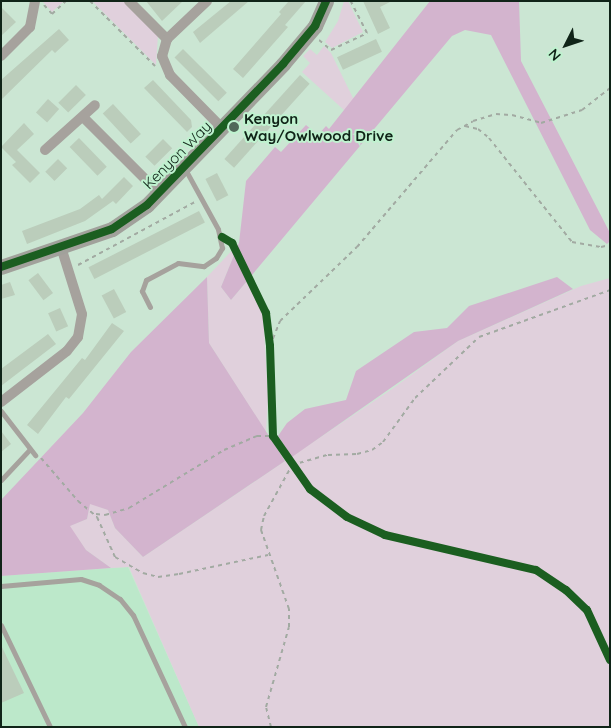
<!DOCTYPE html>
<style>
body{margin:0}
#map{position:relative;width:611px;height:728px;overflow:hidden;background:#cbe6d3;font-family:Quicksand,sans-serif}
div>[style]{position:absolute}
.built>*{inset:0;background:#bce8ca}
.green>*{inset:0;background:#e0d0dc}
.forest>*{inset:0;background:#d3b4ce}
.building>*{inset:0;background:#bbcdbb;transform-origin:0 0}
.path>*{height:2px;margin-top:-1px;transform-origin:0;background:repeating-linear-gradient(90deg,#a2aaa2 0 4px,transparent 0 8px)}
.lane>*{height:5px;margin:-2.5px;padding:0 2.5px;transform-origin:2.5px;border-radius:2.5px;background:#a6a29d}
.street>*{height:10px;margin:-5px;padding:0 5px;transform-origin:5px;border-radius:5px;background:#a6a29d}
.secondary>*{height:15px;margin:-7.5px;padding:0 7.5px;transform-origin:7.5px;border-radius:7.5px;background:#a1a19b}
.cycleway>*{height:8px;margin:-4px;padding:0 4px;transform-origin:4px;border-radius:4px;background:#1b5e20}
.dots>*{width:14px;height:14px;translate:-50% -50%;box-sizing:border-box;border:2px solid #bff2cf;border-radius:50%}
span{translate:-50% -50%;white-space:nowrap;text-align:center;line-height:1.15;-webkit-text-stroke:4px #bff2cf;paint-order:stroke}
.poi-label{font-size:15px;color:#102418;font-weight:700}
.left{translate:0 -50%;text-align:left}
.street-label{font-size:15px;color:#102418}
.frame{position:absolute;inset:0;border:2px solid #102418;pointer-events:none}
.north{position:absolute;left:541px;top:20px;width:50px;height:50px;-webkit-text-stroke:4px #bff2cf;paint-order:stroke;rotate:229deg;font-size:14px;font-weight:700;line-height:20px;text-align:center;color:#102418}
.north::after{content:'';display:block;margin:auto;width:18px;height:22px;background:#102418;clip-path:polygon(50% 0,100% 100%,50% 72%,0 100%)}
</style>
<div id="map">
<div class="built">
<i style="clip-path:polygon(128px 567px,199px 727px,1px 727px,1px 576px)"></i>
</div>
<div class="green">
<i style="clip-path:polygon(42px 1px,64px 1px,52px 12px)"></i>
<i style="clip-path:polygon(92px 1px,124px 1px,158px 35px,156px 65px)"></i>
<i style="clip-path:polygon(344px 1px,348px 1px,363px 32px,332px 48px,325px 42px,338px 21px)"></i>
<i style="clip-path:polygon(324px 46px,331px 53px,354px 100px,345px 111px,302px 72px,310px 63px,303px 56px,310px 49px,317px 55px)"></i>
<i style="clip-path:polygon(239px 243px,221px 287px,231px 300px,248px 280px,263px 313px,268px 398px,266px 432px,209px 343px,207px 277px)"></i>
<i style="clip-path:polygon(610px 278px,610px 727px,199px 727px,129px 567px,111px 568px,86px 550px,69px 526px,87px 519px,90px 503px,108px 510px,115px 528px,143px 557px,392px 389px,458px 341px,581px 286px)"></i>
</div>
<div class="forest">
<i style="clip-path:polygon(430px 1px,519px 1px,521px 61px,610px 233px,610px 241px,607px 244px,590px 230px,491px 35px,465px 30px,452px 36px,231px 300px,221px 287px,239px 243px,246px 181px,275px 147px,281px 152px,306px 125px,318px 135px,326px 126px,329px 129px)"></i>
<i style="clip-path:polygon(207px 277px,209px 343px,285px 461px,143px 557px,115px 528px,108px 510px,90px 504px,87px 519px,70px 526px,86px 550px,111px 568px,1px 576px,1px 500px,83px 413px,131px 352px)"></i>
<i style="clip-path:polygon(557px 277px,573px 289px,458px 341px,292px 457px,278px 436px,287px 423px,305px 409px,346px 400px,356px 371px,414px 332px,447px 328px,469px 306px)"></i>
</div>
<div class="building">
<i style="clip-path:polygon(146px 1px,183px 1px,162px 21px)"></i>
<i style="clip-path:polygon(231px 1px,249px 1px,200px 43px,193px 32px)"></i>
<i style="clip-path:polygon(289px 1px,306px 1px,285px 25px,288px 27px,243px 78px,233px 69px,281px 14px,279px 12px)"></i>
<i style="clip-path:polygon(363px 1px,392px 1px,380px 7px,390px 28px,378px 34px)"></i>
<i style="clip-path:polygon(1px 7px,16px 22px,1px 36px)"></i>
<i style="clip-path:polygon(59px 29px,69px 40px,55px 53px,52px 50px,1px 100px,1px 80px)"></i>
<i style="left:376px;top:39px;width:14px;height:43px;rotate:65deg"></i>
<i style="left:183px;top:49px;width:62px;height:12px;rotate:45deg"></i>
<i style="left:300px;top:75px;width:13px;height:113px;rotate:42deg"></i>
<i style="clip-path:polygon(153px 80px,191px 120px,192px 127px,187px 132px,144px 88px)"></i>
<i style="left:76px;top:85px;width:14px;height:25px;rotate:45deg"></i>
<i style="left:48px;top:99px;width:15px;height:18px;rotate:42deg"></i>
<i style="left:113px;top:104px;width:41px;height:14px;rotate:47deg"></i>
<i style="clip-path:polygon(24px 123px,34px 134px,17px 150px,40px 173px,30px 183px,12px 165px,16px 162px,1px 147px)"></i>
<i style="left:79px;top:138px;width:40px;height:13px;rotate:46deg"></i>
<i style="left:163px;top:139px;width:13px;height:25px;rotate:45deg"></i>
<i style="left:58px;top:159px;width:13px;height:18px;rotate:45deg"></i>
<i style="left:217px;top:173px;width:25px;height:13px;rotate:63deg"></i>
<i style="clip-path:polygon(124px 177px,133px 186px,116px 204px,113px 201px,85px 221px,27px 244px,22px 231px,80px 209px,99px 195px,102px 199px)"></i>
<i style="left:199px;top:211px;width:13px;height:124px;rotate:63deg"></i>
<i style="left:38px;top:273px;width:25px;height:12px;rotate:53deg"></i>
<i style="clip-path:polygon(10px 282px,15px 295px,1px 299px,1px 285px)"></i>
<i style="left:114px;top:289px;width:26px;height:14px;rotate:62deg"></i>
<i style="left:60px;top:308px;width:20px;height:13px;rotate:66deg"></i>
<i style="clip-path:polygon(112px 323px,124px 331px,69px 399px,66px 397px,38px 434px,27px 425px,82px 358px,85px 360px)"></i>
<i style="clip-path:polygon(48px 334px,56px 344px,1px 386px,1px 369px)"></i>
<i style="clip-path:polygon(1px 431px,11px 444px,1px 452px)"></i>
<i style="clip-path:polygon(1px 645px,24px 693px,1px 703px)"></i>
</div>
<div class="path">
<i style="left:90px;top:1px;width:92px;rotate:45deg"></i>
<i style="left:44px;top:5px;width:12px;rotate:48deg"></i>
<i style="left:52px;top:14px;width:19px;rotate:-43deg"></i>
<i style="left:319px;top:40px;width:16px;rotate:40deg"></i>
<i style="left:331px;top:50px;width:40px;rotate:-25deg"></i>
<i style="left:367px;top:33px;width:36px;rotate:-117deg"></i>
<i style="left:465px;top:126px;width:13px;rotate:13deg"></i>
<i style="left:478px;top:129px;width:14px;rotate:39deg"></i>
<i style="left:489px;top:138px;width:133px;rotate:51.4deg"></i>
<i style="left:572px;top:242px;width:29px;rotate:10deg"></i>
<i style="left:601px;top:247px;width:9px;rotate:-13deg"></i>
<i style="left:78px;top:265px;width:133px;rotate:-28.3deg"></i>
<i style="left:270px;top:346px;width:27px;rotate:-68deg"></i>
<i style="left:280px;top:321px;width:107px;rotate:-43.9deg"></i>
<i style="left:357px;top:247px;width:154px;rotate:-49.5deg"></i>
<i style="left:457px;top:130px;width:18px;rotate:-29deg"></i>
<i style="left:473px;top:121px;width:24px;rotate:-17deg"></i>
<i style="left:496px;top:114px;width:16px;rotate:4deg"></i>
<i style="left:512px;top:115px;width:30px;rotate:15deg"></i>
<i style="left:541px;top:123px;width:43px;rotate:-17.6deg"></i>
<i style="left:582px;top:110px;width:36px;rotate:-38deg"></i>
<i style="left:41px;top:458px;width:57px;rotate:49.3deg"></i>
<i style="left:78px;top:501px;width:25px;rotate:40deg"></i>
<i style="left:97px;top:517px;width:44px;rotate:65.8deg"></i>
<i style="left:115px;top:557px;width:32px;rotate:30deg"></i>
<i style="left:143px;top:573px;width:16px;rotate:15deg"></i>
<i style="left:158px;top:577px;width:21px;rotate:-8deg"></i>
<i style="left:179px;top:574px;width:91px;rotate:-12.1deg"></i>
<i style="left:96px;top:514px;width:9px;rotate:6deg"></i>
<i style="left:105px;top:515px;width:25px;rotate:-16deg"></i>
<i style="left:129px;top:508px;width:111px;rotate:-31.4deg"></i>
<i style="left:224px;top:450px;width:36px;rotate:-23deg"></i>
<i style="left:257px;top:436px;width:16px"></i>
<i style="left:271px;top:727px;width:21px;rotate:-104deg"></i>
<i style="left:266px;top:707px;width:83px;rotate:-74deg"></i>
<i style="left:289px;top:627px;width:18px;rotate:-90deg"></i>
<i style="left:289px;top:609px;width:84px;rotate:-109.5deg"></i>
<i style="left:261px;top:530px;width:14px;rotate:-78deg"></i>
<i style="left:264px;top:516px;width:58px;rotate:-61.2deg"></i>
<i style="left:292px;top:465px;width:37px;rotate:-16deg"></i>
<i style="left:328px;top:455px;width:29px;rotate:-2deg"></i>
<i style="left:357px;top:454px;width:16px;rotate:-15deg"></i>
<i style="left:372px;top:450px;width:14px;rotate:-36deg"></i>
<i style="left:383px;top:442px;width:54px;rotate:-54deg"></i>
<i style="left:415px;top:398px;width:88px;rotate:-43.6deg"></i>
<i style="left:479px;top:337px;width:139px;rotate:-19.7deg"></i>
</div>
<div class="lane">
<i style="left:150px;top:307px;width:18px;rotate:-117deg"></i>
<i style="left:142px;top:291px;width:12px;rotate:-70deg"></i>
<i style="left:146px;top:280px;width:36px;rotate:-28deg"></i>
<i style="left:178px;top:263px;width:26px;rotate:7deg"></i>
<i style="left:204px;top:266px;width:14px;rotate:-34deg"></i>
<i style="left:216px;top:258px;width:12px;rotate:-59deg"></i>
<i style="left:222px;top:248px;width:19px;rotate:-102deg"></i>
<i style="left:218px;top:229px;width:68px;rotate:-118.8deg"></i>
<i style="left:1px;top:411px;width:56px;rotate:52.3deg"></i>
<i style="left:1px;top:480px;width:42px;rotate:-46.9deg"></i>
<i style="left:1px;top:586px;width:80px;rotate:-5deg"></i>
<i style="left:81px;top:579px;width:19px;rotate:18deg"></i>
<i style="left:99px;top:585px;width:25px;rotate:34deg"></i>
<i style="left:120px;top:599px;width:21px;rotate:51deg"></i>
<i style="left:133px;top:615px;width:123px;rotate:65.1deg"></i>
<i style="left:1px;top:625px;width:113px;rotate:64.3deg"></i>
</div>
<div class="street">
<i style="left:129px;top:1px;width:54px;rotate:45deg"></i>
<i style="left:207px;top:1px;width:55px;rotate:136.5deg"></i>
<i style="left:167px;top:39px;width:18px;rotate:106deg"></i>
<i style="left:162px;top:56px;width:21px;rotate:67deg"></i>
<i style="left:170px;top:75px;width:76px;rotate:45.5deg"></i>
<i style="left:1px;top:56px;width:41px;rotate:-45deg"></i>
<i style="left:30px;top:27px;width:26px;rotate:-79deg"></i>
<i style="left:83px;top:117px;width:109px;rotate:45deg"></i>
<i style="left:45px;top:150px;width:67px;rotate:-42deg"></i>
<i style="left:1px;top:402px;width:83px;rotate:-37.7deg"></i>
<i style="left:67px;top:351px;width:18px;rotate:-52deg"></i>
<i style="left:78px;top:337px;width:23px;rotate:-80deg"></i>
<i style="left:82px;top:314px;width:70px;rotate:-107.4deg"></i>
</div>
<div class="secondary">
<i style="left:1px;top:267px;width:117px;rotate:-18.9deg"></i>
<i style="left:112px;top:229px;width:42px;rotate:-34.4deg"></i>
<i style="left:147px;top:205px;width:196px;rotate:-46deg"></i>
<i style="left:283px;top:64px;width:50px;rotate:-49.9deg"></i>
<i style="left:315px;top:26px;width:27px;rotate:-66deg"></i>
</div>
<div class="cycleway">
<i style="left:222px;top:237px;width:12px;rotate:31deg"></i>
<i style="left:232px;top:243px;width:78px;rotate:64.1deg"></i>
<i style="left:266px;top:313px;width:33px;rotate:83deg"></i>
<i style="left:270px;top:346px;width:90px;rotate:88.1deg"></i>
<i style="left:273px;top:436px;width:65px;rotate:55.1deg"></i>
<i style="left:310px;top:489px;width:46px;rotate:37.1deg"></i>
<i style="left:347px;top:517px;width:42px;rotate:25.3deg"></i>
<i style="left:385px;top:535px;width:155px;rotate:13.1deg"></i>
<i style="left:536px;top:570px;width:36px;rotate:34deg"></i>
<i style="left:566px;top:590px;width:29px;rotate:44deg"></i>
<i style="left:587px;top:610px;width:55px;rotate:65.3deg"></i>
<i style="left:1px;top:267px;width:117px;rotate:-18.9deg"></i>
<i style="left:112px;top:229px;width:42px;rotate:-34.4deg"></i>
<i style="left:147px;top:205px;width:196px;rotate:-46deg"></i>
<i style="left:283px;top:64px;width:50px;rotate:-49.9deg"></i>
<i style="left:315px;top:26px;width:27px;rotate:-66deg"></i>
</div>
<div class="dots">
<i style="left:234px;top:127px;background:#516859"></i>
</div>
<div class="poi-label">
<span class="left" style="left:244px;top:127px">Kenyon<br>Way/Owlwood Drive</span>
</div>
<div class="street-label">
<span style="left:177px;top:155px;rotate:-45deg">Kenyon Way</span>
</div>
<div class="frame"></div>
<div class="north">N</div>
</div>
